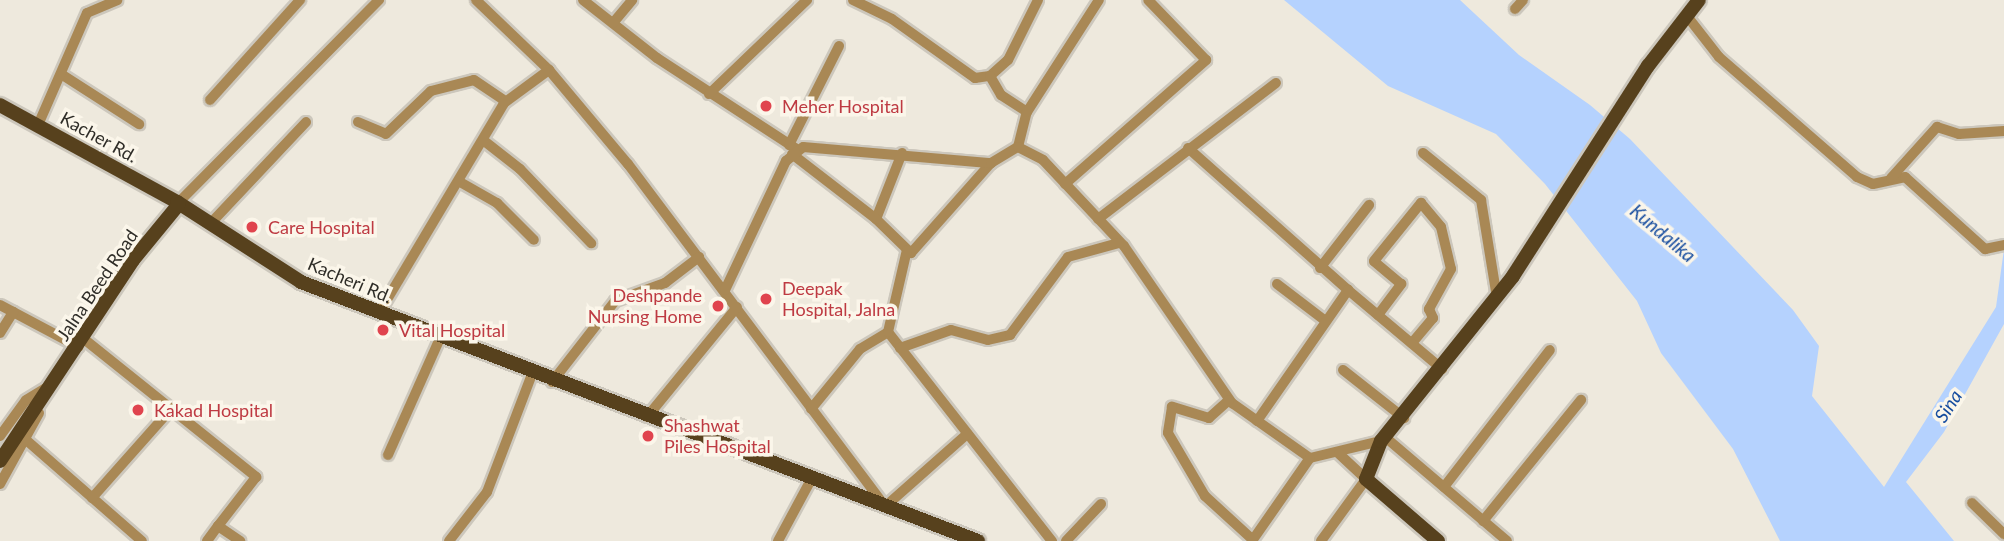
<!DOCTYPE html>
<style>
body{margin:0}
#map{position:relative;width:2004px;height:541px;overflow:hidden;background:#eee9dd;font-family:Lato,sans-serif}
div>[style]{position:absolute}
.water>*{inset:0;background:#b5d2fe}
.roads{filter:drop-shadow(2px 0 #ccc7bc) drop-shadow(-2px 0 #ccc7bc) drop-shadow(0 2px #ccc7bc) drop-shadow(0 -2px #ccc7bc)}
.minor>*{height:10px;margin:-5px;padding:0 5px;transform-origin:5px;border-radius:5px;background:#a98855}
.major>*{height:14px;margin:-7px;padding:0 7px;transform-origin:7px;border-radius:7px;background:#57411d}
.dots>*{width:19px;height:19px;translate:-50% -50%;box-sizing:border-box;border:4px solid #fbf6ea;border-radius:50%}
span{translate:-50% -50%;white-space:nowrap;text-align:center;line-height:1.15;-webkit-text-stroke:7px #fbf6ea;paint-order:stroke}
.health-label{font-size:18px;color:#be3a42}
.left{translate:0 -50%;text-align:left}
.right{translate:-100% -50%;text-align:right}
.street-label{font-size:18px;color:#2f2d28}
.water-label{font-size:19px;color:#174d9f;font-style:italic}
</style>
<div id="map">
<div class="water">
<i style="clip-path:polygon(1284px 0,1460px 0,1519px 55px,1590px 105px,1630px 139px,1793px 310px,1819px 346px,1812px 396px,1884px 487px,1996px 307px,2004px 249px,2004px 324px,1944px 432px,1906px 482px,1954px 541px,1780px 541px,1733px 449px,1661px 353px,1637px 301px,1545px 184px,1496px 134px,1388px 86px)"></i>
</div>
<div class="roads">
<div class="minor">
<i style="left:476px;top:0;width:101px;rotate:43.8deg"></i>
<i style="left:549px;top:70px;width:123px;rotate:50deg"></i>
<i style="left:628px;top:164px;width:423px;rotate:53.1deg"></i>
<i style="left:583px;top:0;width:94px;rotate:38.1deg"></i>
<i style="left:657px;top:58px;width:168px;rotate:33.1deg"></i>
<i style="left:853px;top:0;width:43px;rotate:26deg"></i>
<i style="left:892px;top:19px;width:102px;rotate:35.4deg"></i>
<i style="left:975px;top:78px;width:15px;rotate:-8deg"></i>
<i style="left:990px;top:76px;width:24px;rotate:-42deg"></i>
<i style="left:1008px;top:60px;width:67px;rotate:-63.4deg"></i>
<i style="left:1515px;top:9px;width:12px;rotate:-48deg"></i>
<i style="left:1687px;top:16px;width:52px;rotate:52deg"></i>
<i style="left:1719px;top:57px;width:183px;rotate:41deg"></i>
<i style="left:1857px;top:177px;width:17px;rotate:24deg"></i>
<i style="left:1873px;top:184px;width:33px;rotate:-12deg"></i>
<i style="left:1905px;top:177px;width:108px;rotate:42deg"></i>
<i style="left:1985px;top:249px;width:19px;rotate:-12deg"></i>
<i style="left:613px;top:23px;width:30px;rotate:-50deg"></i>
<i style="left:61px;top:74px;width:93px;rotate:32.7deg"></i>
<i style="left:990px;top:76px;width:22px;rotate:60deg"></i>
<i style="left:1001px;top:95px;width:31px;rotate:33deg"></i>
<i style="left:709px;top:94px;width:136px;rotate:-43.8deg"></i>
<i style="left:210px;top:100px;width:135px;rotate:-48deg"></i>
<i style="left:358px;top:122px;width:30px;rotate:23deg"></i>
<i style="left:386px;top:134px;width:62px;rotate:-43.7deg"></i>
<i style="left:431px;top:91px;width:44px;rotate:-14.3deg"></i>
<i style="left:474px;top:80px;width:37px;rotate:34deg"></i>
<i style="left:38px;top:125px;width:122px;rotate:-66.4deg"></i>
<i style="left:87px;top:13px;width:33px;rotate:-23deg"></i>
<i style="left:483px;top:140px;width:47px;rotate:38.1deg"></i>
<i style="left:520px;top:169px;width:103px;rotate:46.2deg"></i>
<i style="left:789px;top:145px;width:111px;rotate:-63.2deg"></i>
<i style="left:1018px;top:147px;width:36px;rotate:-76deg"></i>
<i style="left:1027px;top:112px;width:133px;rotate:-57.3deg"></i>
<i style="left:1188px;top:148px;width:214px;rotate:41.6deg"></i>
<i style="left:902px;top:153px;width:71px;rotate:111.5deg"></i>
<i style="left:876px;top:219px;width:49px;rotate:44.2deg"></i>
<i style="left:911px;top:253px;width:120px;rotate:-48.4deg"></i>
<i style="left:1423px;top:153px;width:75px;rotate:39deg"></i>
<i style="left:1481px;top:200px;width:99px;rotate:80.7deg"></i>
<i style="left:792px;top:154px;width:106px;rotate:37.7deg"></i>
<i style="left:1891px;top:178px;width:69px;rotate:-48deg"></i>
<i style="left:1937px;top:127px;width:23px;rotate:18deg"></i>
<i style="left:1959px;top:134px;width:45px;rotate:-3.8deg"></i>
<i style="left:460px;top:182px;width:43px;rotate:29.6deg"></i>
<i style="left:497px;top:203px;width:52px;rotate:45deg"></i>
<i style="left:1065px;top:184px;width:188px;rotate:-41.3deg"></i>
<i style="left:1206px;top:60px;width:83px;rotate:-134deg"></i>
<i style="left:178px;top:203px;width:286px;rotate:-45.3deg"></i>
<i style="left:1098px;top:219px;width:224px;rotate:-37.4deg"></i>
<i style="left:210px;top:224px;width:140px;rotate:-46.7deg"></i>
<i style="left:1320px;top:268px;width:80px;rotate:-52.1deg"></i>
<i style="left:1277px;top:284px;width:58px;rotate:37.3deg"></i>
<i style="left:725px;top:290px;width:143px;rotate:-64.7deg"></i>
<i style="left:786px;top:161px;width:22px;rotate:-39deg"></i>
<i style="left:803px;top:147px;width:189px;rotate:4.9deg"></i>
<i style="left:991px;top:163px;width:31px;rotate:-31deg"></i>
<i style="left:1018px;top:147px;width:28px;rotate:27deg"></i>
<i style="left:1043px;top:160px;width:118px;rotate:46.7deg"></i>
<i style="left:1124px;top:246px;width:191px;rotate:55.5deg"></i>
<i style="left:1232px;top:403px;width:95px;rotate:35.2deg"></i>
<i style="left:1310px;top:458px;width:73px;rotate:-13.5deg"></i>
<i style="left:0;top:305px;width:89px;rotate:28deg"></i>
<i style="left:379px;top:313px;width:244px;rotate:-59.2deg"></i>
<i style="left:504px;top:103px;width:56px;rotate:-36.3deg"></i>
<i style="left:1378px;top:315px;width:39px;rotate:-53deg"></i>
<i style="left:1401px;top:284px;width:35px;rotate:-140deg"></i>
<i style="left:1374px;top:261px;width:75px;rotate:-51deg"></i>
<i style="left:1421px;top:203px;width:31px;rotate:50deg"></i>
<i style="left:1441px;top:227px;width:43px;rotate:76.6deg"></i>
<i style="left:1451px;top:269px;width:46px;rotate:118.8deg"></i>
<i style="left:1429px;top:309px;width:10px;rotate:66deg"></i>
<i style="left:1433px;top:318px;width:33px;rotate:130deg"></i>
<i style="left:888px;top:332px;width:266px;rotate:51.9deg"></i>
<i style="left:0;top:333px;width:25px;rotate:-58deg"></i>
<i style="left:84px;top:339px;width:221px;rotate:38.7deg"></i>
<i style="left:256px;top:477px;width:62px;rotate:127.8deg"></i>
<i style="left:218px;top:526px;width:27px;rotate:34deg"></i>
<i style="left:900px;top:348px;width:54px;rotate:-19.4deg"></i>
<i style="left:951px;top:330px;width:38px;rotate:15deg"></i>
<i style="left:988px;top:340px;width:23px;rotate:-13deg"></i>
<i style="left:1010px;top:335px;width:97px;rotate:-53.4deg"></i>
<i style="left:1068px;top:257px;width:53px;rotate:-15.4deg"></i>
<i style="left:1343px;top:370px;width:78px;rotate:38.2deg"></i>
<i style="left:552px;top:382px;width:103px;rotate:-52.1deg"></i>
<i style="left:615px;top:301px;width:53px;rotate:-19.8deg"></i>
<i style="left:665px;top:283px;width:43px;rotate:-37.4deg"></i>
<i style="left:1229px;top:400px;width:27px;rotate:138deg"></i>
<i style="left:1209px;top:418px;width:39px;rotate:-163deg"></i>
<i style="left:1172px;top:407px;width:26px;rotate:99deg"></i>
<i style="left:1168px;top:433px;width:73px;rotate:59.6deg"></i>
<i style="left:1205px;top:496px;width:65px;rotate:42.5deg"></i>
<i style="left:811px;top:409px;width:77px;rotate:-50.8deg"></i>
<i style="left:860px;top:349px;width:33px;rotate:-31deg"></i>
<i style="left:888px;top:332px;width:84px;rotate:-77deg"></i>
<i style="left:647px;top:417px;width:142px;rotate:-50.7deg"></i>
<i style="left:1257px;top:421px;width:160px;rotate:-55.2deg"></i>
<i style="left:1348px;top:290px;width:123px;rotate:40deg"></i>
<i style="left:0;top:436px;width:44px;rotate:-54.2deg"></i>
<i style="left:26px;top:400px;width:23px;rotate:-31deg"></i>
<i style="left:1385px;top:437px;width:160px;rotate:40.4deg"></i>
<i style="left:25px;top:439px;width:155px;rotate:41.1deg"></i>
<i style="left:388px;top:455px;width:128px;rotate:-66deg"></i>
<i style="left:0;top:484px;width:81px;rotate:-61.2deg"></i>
<i style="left:1444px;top:487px;width:173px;rotate:-52.3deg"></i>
<i style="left:92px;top:498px;width:119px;rotate:-48.4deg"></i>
<i style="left:1972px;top:503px;width:45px;rotate:44.1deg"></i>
<i style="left:888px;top:504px;width:106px;rotate:-41.5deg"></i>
<i style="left:1483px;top:521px;width:156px;rotate:-51deg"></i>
<i style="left:207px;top:541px;width:19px;rotate:-54deg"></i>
<i style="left:449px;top:541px;width:62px;rotate:-52.2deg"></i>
<i style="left:487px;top:492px;width:126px;rotate:-69.1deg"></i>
<i style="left:778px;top:541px;width:74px;rotate:-61.7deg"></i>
<i style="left:1066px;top:541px;width:51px;rotate:-46.6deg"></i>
<i style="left:1252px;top:541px;width:101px;rotate:-55.1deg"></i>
<i style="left:1321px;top:541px;width:77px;rotate:-54deg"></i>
<i style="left:1366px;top:479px;width:37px;rotate:-137deg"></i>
</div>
<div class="major">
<i style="left:0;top:105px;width:202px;rotate:28.7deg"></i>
<i style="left:177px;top:202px;width:148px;rotate:32.8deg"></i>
<i style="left:301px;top:282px;width:725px;rotate:20.94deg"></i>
<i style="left:0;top:461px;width:241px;rotate:-56.5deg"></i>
<i style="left:133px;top:260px;width:72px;rotate:-50.6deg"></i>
<i style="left:1438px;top:541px;width:95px;rotate:-139.3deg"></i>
<i style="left:1366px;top:479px;width:41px;rotate:-68.5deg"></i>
<i style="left:1381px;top:441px;width:211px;rotate:-51.3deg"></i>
<i style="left:1513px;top:276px;width:250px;rotate:-57.3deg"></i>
<i style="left:1648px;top:66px;width:83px;rotate:-52.3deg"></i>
</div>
</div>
<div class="dots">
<i style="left:766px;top:106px;background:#e0444e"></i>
<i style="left:252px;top:227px;background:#e0444e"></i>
<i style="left:766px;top:299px;background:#e0444e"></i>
<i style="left:718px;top:306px;background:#e0444e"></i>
<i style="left:383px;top:330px;background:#e0444e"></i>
<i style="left:138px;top:410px;background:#e0444e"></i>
<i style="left:648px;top:436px;background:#e0444e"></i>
</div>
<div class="health-label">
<span class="left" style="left:782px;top:106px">Meher Hospital</span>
<span class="left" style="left:268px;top:227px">Care Hospital</span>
<span class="left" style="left:782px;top:299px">Deepak<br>Hospital, Jalna</span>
<span class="right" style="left:702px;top:306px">Deshpande<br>Nursing Home</span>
<span class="left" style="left:399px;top:330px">Vital Hospital</span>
<span class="left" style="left:154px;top:410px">Kakad Hospital</span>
<span class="left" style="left:664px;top:436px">Shashwat<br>Piles Hospital</span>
</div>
<div class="street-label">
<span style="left:99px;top:137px;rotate:29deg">Kacher Rd.</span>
<span style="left:350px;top:280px;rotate:23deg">Kacheri Rd.</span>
<span style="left:97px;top:285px;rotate:-56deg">Jalna Beed Road</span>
</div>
<div class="water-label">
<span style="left:1663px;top:233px;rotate:40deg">Kundalika</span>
<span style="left:1948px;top:406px;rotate:-57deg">Sina</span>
</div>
</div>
